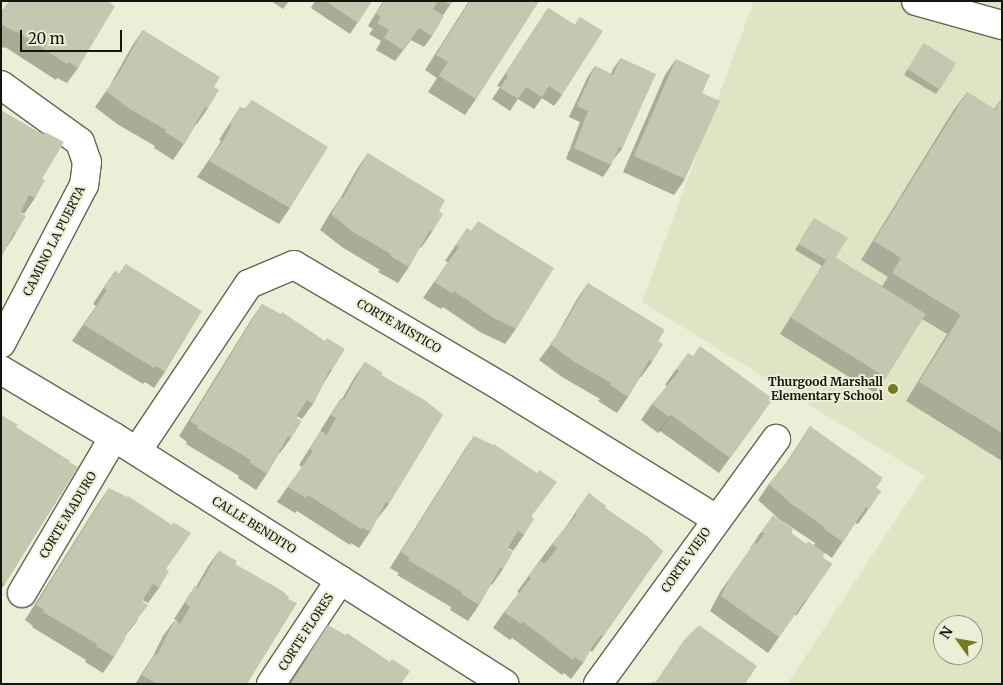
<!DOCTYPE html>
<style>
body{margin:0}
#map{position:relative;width:1003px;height:685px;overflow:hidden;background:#ecefd7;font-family:Merriweather,serif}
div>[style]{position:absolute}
.built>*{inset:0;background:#e0e3c4}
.roads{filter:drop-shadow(1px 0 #646651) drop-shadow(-1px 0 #646651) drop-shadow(0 1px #646651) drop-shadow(0 -1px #646651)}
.minor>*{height:28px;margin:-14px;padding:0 14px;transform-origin:14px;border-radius:14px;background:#fff}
.wall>*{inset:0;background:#a9ac97}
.shaded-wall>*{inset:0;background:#8a8c7b}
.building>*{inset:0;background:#c5c8b0;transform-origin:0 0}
.dots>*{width:14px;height:14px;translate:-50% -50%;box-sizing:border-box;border:2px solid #ecefd7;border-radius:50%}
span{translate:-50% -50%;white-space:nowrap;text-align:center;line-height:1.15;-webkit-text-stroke:4px #ecefd7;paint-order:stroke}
.street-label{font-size:12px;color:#14150c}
.poi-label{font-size:12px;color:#14150c;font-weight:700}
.right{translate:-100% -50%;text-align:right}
.frame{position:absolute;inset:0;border:2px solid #14150c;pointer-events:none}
.north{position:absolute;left:933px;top:615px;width:50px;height:50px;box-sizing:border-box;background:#ecefd7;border:1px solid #969886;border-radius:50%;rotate:302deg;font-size:14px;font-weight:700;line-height:20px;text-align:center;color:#14150c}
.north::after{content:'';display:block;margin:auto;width:18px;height:22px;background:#767a23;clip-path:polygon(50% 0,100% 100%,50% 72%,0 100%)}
.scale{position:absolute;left:20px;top:30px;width:102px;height:22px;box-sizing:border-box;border:2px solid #14150c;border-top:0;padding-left:6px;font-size:15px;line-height:18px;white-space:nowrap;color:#14150c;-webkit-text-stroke:4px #ecefd7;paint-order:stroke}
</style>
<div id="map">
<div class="built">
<i style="clip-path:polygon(evenodd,754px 1px,1002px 1px,1002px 684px,787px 684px,925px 476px,642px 302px,754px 1px,943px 625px,973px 625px,973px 655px,943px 655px,943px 625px)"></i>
</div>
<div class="roads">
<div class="minor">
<i style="left:916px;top:1px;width:89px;rotate:15.6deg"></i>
<i style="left:1px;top:85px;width:97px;rotate:35.8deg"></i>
<i style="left:80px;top:142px;width:21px;rotate:71deg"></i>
<i style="left:87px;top:162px;width:23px;rotate:97deg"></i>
<i style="left:84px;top:185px;width:179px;rotate:117.6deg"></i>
<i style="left:1px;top:370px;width:131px;rotate:30.7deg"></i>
<i style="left:114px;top:437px;width:462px;rotate:32.3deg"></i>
<i style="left:137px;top:451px;width:201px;rotate:-56.2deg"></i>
<i style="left:249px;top:284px;width:49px;rotate:-22.9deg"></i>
<i style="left:294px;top:265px;width:245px;rotate:30.4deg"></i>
<i style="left:505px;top:389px;width:248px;rotate:31.6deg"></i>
<i style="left:22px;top:593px;width:181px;rotate:-59.5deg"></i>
<i style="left:271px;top:684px;width:125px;rotate:-56.4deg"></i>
<i style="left:598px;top:684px;width:303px;rotate:-54deg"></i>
</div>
</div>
<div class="wall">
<i style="clip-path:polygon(8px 1px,107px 1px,78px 68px,67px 83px,57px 78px,56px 80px,5px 47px,4px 48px,1px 47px,1px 12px,9px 2px)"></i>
<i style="clip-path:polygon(271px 1px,289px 1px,283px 9px)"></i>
<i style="clip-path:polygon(315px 1px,372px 1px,350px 34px,311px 8px)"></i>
<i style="clip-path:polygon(383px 1px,453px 1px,443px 15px,432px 36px,424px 47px,411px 40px,395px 61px,376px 50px,381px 41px,369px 34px,373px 29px,368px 26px)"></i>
<i style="clip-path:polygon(469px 1px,539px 1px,476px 99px,465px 115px,428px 92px,437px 78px,425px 70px)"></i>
<i style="clip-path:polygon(548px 8px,575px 25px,580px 17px,562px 95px,554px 106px,542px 98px,534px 109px,518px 99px,510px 111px,492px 99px,500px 87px,497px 86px)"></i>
<i style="clip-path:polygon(143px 30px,214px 87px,208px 108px,197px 124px,196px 124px,184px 144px,173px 160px,154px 148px,155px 146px,117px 124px,95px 107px,109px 87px,132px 46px)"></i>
<i style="clip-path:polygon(924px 43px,940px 88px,936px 94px,904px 75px)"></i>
<i style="clip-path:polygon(621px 58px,622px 149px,613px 160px,611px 165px,603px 177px,566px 159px,580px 122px,569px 117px,587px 78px,595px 66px,611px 74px,613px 69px)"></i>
<i style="clip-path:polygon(676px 59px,702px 93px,685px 179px,674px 195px,623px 172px,665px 75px)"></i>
<i style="clip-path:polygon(967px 92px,994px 109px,1002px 98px,1002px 461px,906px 401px,947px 334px,922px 319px,886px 377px,875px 393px,780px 334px,822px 266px,795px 250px,814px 218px,835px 258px,882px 286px,888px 277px,861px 260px,953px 111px)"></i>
<i style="clip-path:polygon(252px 100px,290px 208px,279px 224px,197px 177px,213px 154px,221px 141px,219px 140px,240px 107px,245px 109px)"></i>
<i style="clip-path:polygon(1px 110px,42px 179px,35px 198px,24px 214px,20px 212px,16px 233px,7px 247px)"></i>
<i style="clip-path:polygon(368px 153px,439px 211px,432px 232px,421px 248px,420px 247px,409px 267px,398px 283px,378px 272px,380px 270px,342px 247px,320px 230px,330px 213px,341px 197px,357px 169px)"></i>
<i style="clip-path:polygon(467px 228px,516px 329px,505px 344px,480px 332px,443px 307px,441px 309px,423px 298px,448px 262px,445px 261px)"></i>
<i style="clip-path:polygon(126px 264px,165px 372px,154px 388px,145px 382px,143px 384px,72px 341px,96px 306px,93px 304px,104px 287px,115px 271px,119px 274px)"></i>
<i style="clip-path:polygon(588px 283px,658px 341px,652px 362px,641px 377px,640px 377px,628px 397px,617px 413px,598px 401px,600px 399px,562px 377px,539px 360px,554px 340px,577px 299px)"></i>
<i style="clip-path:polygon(262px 304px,332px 370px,323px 384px,313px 404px,302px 419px,297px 416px,291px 438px,280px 453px,279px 453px,267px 474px,256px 490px,238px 478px,239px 476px,186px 444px,187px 442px,179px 436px,251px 320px)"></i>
<i style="clip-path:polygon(365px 362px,381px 375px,389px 504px,377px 519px,370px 532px,359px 548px,351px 543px,350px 545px,297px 511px,295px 513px,277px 502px,302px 467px,299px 465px,320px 432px,325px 435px,325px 434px,320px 431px,341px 398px,342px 399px,354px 378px)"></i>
<i style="clip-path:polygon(676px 369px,762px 414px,719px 473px,660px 431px,658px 433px,641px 420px,652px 404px,667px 386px,665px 385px)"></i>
<i style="clip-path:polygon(1px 415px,16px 427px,5px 584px,1px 589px)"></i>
<i style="clip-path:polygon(810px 426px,876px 488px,881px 491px,858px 524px,855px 523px,832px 558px,825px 553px,822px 557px,832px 564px,796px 616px,795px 614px,768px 653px,710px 611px,720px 592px,751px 548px,750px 548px,761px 532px,791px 533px,806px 544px,814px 545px,815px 543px,779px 519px,758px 500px,769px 484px,786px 463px)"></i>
<i style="clip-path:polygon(474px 436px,532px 517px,524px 535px,513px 551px,508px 548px,503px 569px,492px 585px,491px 584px,479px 605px,468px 621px,450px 610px,451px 607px,397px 575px,399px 573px,390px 568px,463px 452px)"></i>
<i style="clip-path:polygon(109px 488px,166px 569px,159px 588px,148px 603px,143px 600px,137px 621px,125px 636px,114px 657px,103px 673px,85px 662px,86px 660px,32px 627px,33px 626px,25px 620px,98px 504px)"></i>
<i style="clip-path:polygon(589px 493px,605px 508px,663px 551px,592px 652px,590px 650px,583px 663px,571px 679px,564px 673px,562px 675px,512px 638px,510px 640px,493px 628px,504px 612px,519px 593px,517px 592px,540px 560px,546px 563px,540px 560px,552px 544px,565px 528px)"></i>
<i style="clip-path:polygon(219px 551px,235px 564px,247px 684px,135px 684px,153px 656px,163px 636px,174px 621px,179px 623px,174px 619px,195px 586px,196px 587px,208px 566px)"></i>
<i style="clip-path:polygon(328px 625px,401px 684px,290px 684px,317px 641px)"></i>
</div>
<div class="shaded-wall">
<i style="clip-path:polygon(671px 415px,660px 431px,658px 433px,669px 417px)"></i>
</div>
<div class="building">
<i style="clip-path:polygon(9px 1px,107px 1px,115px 6px,78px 68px,68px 62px,67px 64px,16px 31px,15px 32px,1px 24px,1px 13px)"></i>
<i style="clip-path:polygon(325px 1px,372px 1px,358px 23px)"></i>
<i style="clip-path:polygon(384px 1px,438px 1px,433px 9px,444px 16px,432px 36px,419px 28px,403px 50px,384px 38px,389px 30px,377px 23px,381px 17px,376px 14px)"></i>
<i style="clip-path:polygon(443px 1px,453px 1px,450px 5px)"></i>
<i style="clip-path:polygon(470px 1px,539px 1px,476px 99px,439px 76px,448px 62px,436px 55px)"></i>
<i style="clip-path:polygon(548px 8px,575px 25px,580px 17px,603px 31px,562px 95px,549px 86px,542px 97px,526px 87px,518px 99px,500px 88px,508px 76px,505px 74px)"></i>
<i style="clip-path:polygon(143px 30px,220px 77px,214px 87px,219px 90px,208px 108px,205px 107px,184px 144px,165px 132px,166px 130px,128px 108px,106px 91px,118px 75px)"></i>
<i style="left:924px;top:43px;width:38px;height:31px;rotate:32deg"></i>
<i style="clip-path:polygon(621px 58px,656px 74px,622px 149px,619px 147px,611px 165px,574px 148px,588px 111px,577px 106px,595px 66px,613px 75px)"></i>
<i style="clip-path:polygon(676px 59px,710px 75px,702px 93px,720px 101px,685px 179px,634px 156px)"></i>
<i style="clip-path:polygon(967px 92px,995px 110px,1002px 98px,1002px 433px,919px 382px,961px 315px,892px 273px,901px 258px,874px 241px)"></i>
<i style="clip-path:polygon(252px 100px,328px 147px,290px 208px,209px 161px,223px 141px,232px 125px,230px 124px,240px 107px,245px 110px)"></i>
<i style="clip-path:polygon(1px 110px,35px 130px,44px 134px,45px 132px,64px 142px,42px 179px,45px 180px,35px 198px,29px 195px,20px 213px,26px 216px,16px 233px,14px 232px,1px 259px)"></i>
<i style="clip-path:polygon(368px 153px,445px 200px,439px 211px,443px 214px,432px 232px,430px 230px,409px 267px,390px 256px,391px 254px,353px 232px,331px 214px,341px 197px,343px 198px)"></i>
<i style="clip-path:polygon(814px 218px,848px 238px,835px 258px,830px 254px,826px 260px,799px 244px)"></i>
<i style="clip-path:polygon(478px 221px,554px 268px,516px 329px,492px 317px,454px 291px,452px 293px,434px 282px,459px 247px,456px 245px,467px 228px,471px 231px)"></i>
<i style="left:830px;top:254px;width:113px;height:75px;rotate:32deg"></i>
<i style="clip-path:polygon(126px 264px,202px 311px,165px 372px,156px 366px,154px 368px,84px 325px,107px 290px,104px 288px,115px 271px,120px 274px)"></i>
<i style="clip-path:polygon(588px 283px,665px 330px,658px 341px,663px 344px,652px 362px,649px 360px,628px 397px,610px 385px,611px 383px,573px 361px,550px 344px,562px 328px)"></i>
<i style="clip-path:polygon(262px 304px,281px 314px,282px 312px,325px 341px,327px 338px,345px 349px,332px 370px,330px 369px,313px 404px,307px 400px,296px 417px,302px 421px,291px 438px,288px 436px,267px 474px,249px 462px,251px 460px,197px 428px,198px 426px,190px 421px)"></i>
<i style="clip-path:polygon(700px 346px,773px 399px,730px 458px,671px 415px,669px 417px,652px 404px,679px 371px,676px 369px,688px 353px,693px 356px)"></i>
<i style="clip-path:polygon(365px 362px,383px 373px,381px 375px,426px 401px,443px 415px,389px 504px,386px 502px,370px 532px,362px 527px,361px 529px,308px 495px,306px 498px,288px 487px,313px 451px,310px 449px,320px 432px,326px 436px,336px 418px,331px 415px,341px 398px,344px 400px)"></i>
<i style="clip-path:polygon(1px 415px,18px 425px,16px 427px,70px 461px,69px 462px,78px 467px,5px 584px,1px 582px)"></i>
<i style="clip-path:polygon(810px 426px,883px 478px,876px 488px,881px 491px,869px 509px,866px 507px,843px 542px,824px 529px,826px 528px,790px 503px,769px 484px,790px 458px)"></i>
<i style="clip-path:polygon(474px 436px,493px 445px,494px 444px,537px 473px,539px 470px,557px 482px,531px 517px,534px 519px,524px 535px,518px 531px,507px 549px,513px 552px,503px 569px,500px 568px,479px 605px,461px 594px,462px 592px,408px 560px,410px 558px,401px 552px)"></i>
<i style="clip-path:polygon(109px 488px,127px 497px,128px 496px,172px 525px,173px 522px,191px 533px,166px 569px,169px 571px,159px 588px,153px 584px,142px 601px,148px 605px,124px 636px,126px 637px,114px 657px,96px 646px,97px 644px,43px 612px,44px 610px,36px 605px)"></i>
<i style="clip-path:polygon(589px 493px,606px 506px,605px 508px,648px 537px,663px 551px,603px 636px,601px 635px,592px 647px,583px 663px,575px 657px,573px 660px,523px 622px,521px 624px,504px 612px,531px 578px,528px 576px,540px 560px,545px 564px,557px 548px,552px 544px,577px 514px,575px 512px)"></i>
<i style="clip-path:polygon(773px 515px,793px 529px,791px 533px,806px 544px,808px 541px,825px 553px,822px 557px,832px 564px,807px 600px,806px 599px,779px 637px,721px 596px,731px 576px,755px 542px,757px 544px,764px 534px,761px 532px)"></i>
<i style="clip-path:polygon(219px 551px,237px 561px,235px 564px,281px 590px,289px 597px,288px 599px,297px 603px,247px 684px,157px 684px,142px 675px,155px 654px,157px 655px,174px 621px,180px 624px,190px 607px,185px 603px,195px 586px,198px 588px)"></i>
<i style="clip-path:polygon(328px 625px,346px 635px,347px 633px,390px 662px,392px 659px,410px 671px,401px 684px,291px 684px)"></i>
<i style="clip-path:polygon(699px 625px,757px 666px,745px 684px,651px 684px,653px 681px,655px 683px,684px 640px)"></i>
</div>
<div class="dots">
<i style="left:893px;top:389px;background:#767a23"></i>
</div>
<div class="street-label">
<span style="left:54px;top:241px;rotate:-63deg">CAMINO LA PUERTA</span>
<span style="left:399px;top:326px;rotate:30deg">CORTE MISTICO</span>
<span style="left:68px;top:515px;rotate:-59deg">CORTE MADURO</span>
<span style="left:254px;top:525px;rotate:32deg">CALLE BENDITO</span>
<span style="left:686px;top:560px;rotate:-55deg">CORTE VIEJO</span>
<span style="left:306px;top:632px;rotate:-57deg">CORTE FLORES</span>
</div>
<div class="poi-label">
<span class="right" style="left:883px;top:389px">Thurgood Marshall<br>Elementary School</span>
</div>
<div class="frame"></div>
<div class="north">N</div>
<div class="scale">20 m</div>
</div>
